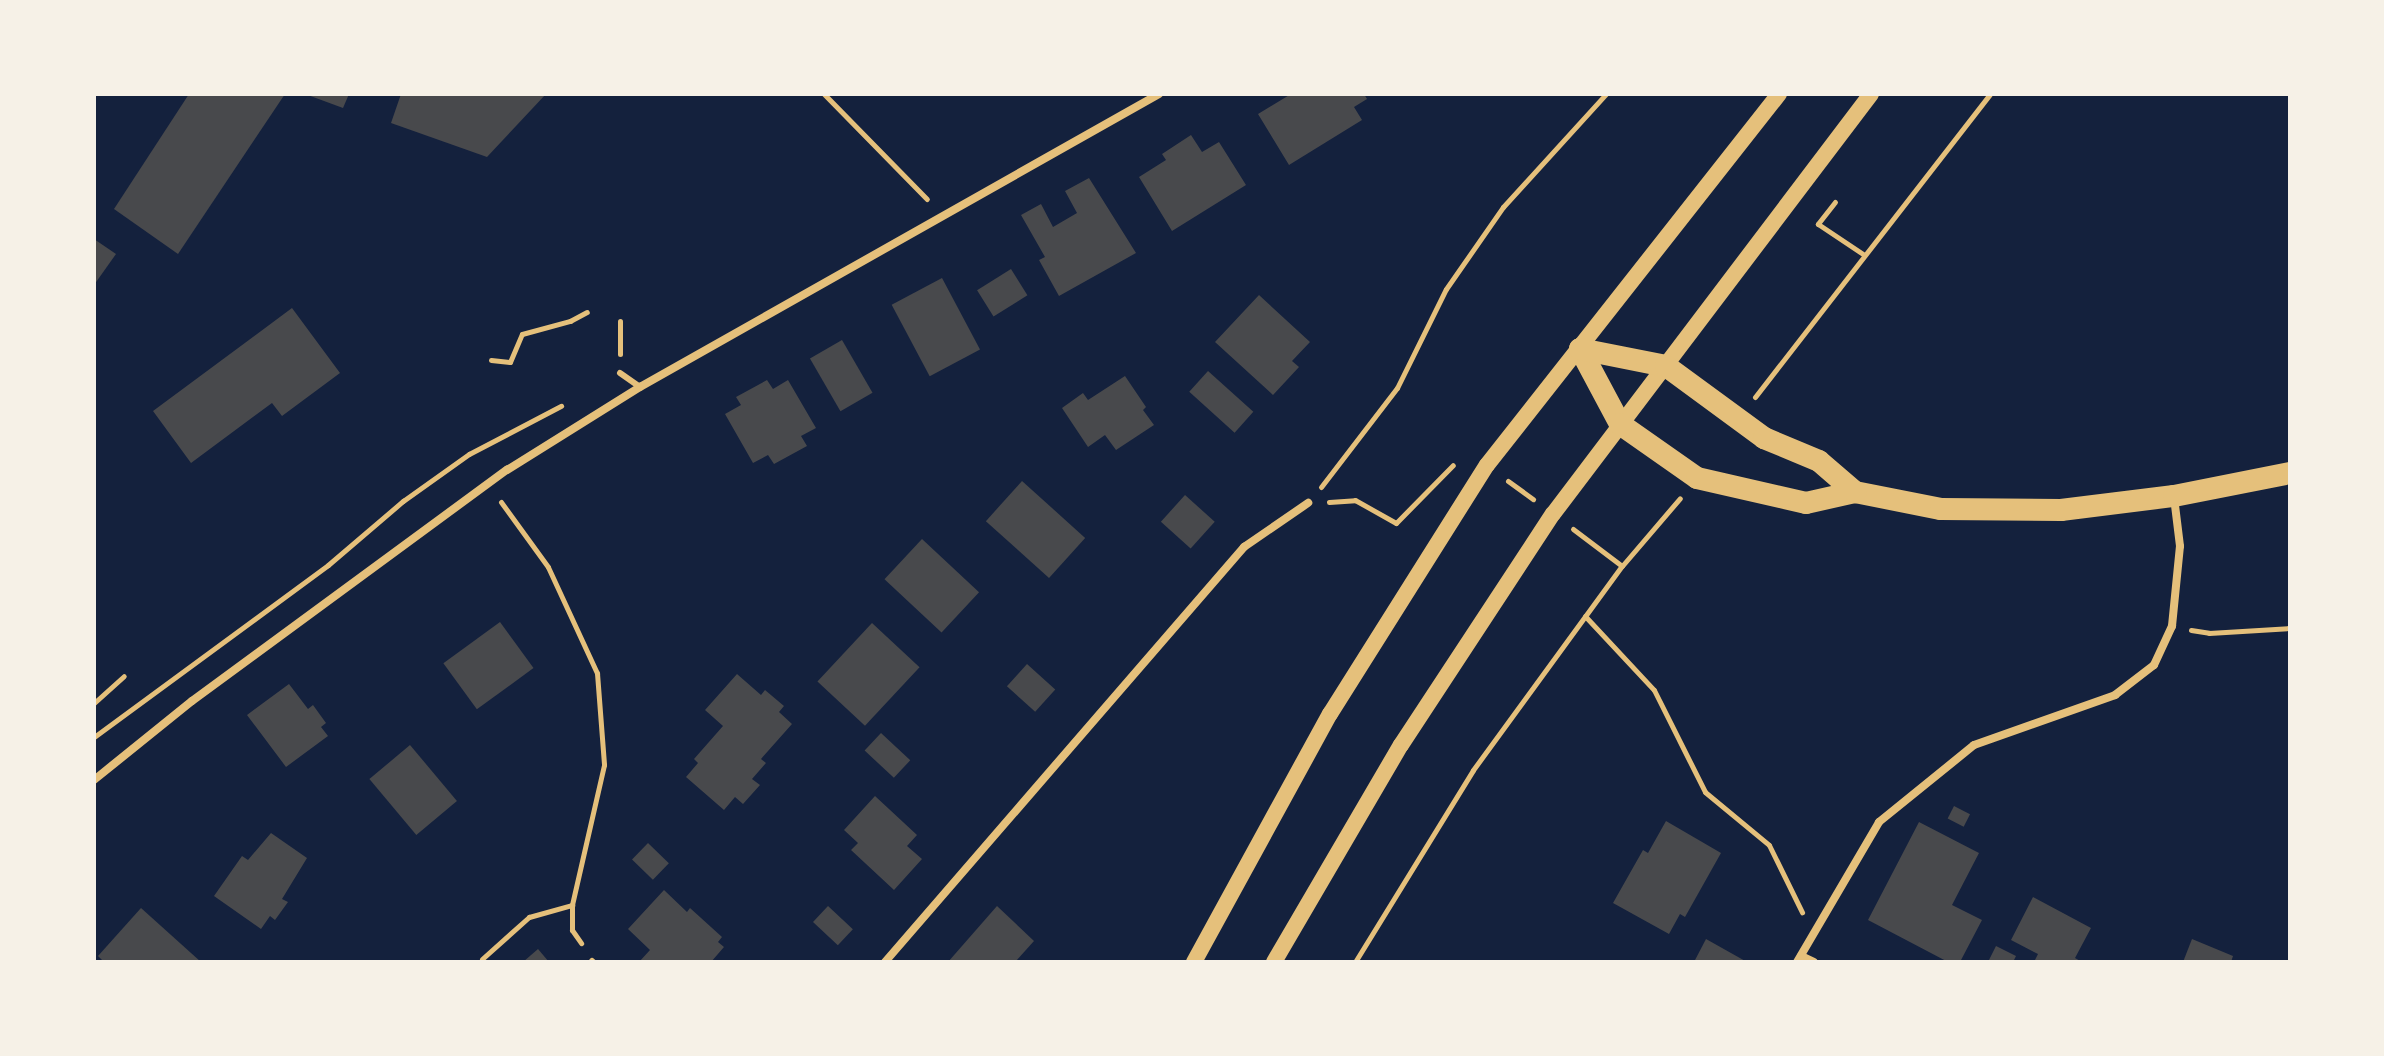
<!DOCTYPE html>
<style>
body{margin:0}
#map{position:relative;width:2384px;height:1056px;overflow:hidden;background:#14213d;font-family:"Nunito Sans",sans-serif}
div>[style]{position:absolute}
.building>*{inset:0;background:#48494c;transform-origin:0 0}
.path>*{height:5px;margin:-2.5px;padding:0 2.5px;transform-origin:2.5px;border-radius:2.5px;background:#e5c07b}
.service>*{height:6px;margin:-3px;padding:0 3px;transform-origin:3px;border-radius:3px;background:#e5c07b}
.minor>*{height:8px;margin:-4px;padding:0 4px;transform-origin:4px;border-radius:4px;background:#e5c07b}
.secondary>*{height:16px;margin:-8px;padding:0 8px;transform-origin:8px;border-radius:8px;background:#e5c07b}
.trunk>*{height:22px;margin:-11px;padding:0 11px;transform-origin:11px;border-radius:11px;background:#e5c07b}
span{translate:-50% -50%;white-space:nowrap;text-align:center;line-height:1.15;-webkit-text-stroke:8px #f6f1e7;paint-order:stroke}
.frame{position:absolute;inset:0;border:96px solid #f6f1e7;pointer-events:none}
</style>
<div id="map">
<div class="building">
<i style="clip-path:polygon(189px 94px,285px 94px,178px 254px,114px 209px)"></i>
<i style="clip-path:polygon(305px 94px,349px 94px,343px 108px)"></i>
<i style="clip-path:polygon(401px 94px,546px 94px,487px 157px,391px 123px)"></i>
<i style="clip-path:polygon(1291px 94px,1364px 94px,1367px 99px,1354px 107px,1362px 120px,1289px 165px,1258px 114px)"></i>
<i style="clip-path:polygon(1191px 135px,1202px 152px,1219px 142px,1246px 185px,1172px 231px,1139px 177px,1166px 160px,1162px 154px)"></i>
<i style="clip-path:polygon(1089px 178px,1136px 253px,1059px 296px,1039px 260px,1045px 257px,1021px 215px,1041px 204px,1053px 227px,1077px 213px,1065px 191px)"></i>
<i style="clip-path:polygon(94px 239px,116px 254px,94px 285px)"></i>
<i style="left:1011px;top:269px;width:31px;height:40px;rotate:58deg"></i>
<i style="left:942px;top:278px;width:81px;height:57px;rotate:62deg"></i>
<i style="clip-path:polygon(1259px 295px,1310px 342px,1292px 361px,1299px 367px,1273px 395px,1215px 342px)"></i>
<i style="clip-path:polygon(292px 308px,340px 373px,282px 416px,272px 403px,191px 463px,153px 411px)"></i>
<i style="left:842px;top:340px;width:61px;height:37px;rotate:60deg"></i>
<i style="left:1208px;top:371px;width:61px;height:28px;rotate:42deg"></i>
<i style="clip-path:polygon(1125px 376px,1146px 407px,1143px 410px,1154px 425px,1116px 450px,1105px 435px,1088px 447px,1062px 408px,1083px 393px,1088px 400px)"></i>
<i style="clip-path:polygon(767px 380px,773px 389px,788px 380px,816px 428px,801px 436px,807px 446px,774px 464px,768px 455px,753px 463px,725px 414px,741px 405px,736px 397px)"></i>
<i style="left:1022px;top:481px;width:85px;height:54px;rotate:42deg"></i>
<i style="left:1185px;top:495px;width:40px;height:36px;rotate:42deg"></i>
<i style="left:922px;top:539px;width:78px;height:55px;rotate:43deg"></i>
<i style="left:500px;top:622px;width:57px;height:70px;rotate:54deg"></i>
<i style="left:872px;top:623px;width:65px;height:80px;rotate:43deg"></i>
<i style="left:1027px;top:664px;width:38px;height:30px;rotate:42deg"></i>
<i style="clip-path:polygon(737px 674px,761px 695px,765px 690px,784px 706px,779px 712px,792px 724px,761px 759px,766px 763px,752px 779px,760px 785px,743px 804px,735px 797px,724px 810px,686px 777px,698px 763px,694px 759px,723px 726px,705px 710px)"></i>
<i style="clip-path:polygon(289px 684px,308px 709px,313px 705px,326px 723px,321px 727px,328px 736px,286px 767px,247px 715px)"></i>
<i style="left:881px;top:733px;width:40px;height:24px;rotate:43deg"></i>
<i style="left:410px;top:745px;width:73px;height:53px;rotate:50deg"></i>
<i style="clip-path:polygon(875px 796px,917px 835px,907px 846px,922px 859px,894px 890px,851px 850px,858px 843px,844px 830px)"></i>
<i style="left:1954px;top:806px;width:18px;height:14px;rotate:27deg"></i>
<i style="clip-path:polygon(1666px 821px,1721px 853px,1685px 917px,1680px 914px,1669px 934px,1613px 903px,1643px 850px,1648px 853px)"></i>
<i style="clip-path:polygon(1919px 822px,1979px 853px,1952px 905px,1982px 920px,1960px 962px,1948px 962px,1868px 920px)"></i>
<i style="clip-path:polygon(271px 833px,307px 858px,282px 899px,288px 902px,275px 920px,270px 916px,261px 929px,214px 896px,242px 856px,248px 860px)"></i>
<i style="left:648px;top:843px;width:29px;height:23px;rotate:44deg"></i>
<i style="clip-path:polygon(664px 890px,687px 912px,690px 908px,722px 937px,718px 942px,724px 947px,711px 962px,639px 962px,650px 950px,628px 929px)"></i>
<i style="clip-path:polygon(2033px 897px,2091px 928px,2075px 958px,2082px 962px,2034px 962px,2038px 954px,2011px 940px)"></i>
<i style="left:828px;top:906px;width:34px;height:22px;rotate:43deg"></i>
<i style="clip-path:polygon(997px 906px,1034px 941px,1015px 962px,948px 962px)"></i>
<i style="clip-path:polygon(141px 908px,201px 962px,104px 962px,98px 956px)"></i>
<i style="clip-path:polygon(1706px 939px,1747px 962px,1694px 962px)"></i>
<i style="clip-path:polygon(2192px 939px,2233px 956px,2231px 962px,2183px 962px)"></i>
<i style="clip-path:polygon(1996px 946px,2016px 956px,2013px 962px,1988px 962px)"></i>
<i style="clip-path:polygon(538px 949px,549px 962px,523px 962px)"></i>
</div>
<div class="path">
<i style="left:824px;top:94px;width:147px;rotate:45.6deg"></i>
<i style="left:1835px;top:202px;width:28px;rotate:128deg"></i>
<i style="left:1818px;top:224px;width:54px;rotate:33.7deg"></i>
<i style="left:620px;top:354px;width:33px;rotate:-90deg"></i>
<i style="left:491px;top:360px;width:19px;rotate:6deg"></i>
<i style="left:510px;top:362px;width:30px;rotate:-67deg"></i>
<i style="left:522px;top:334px;width:50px;rotate:-15.2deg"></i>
<i style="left:570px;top:321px;width:19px;rotate:-28deg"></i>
<i style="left:1755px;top:397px;width:383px;rotate:-52.2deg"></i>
<i style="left:1508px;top:481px;width:31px;rotate:36deg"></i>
<i style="left:1321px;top:487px;width:125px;rotate:-52.5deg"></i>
<i style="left:1397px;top:388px;width:110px;rotate:-63.7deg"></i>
<i style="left:1446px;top:289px;width:100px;rotate:-55.2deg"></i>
<i style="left:1503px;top:207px;width:153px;rotate:-47.7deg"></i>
<i style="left:501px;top:502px;width:80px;rotate:54.1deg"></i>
<i style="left:548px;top:567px;width:117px;rotate:65.2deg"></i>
<i style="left:597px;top:673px;width:92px;rotate:85.6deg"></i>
<i style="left:604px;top:765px;width:144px;rotate:102.9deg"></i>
<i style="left:572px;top:905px;width:25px;rotate:90deg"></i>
<i style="left:572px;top:930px;width:16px;rotate:55deg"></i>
<i style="left:1329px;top:502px;width:26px;rotate:-4deg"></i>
<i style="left:1355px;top:500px;width:47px;rotate:29.3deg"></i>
<i style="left:1396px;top:523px;width:81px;rotate:-45.5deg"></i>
<i style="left:1573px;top:529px;width:61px;rotate:37.1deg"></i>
<i style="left:1585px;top:616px;width:101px;rotate:47deg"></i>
<i style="left:1654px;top:690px;width:114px;rotate:63.4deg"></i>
<i style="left:1705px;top:792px;width:83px;rotate:39.6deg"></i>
<i style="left:1769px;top:845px;width:75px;rotate:63.8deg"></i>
<i style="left:2191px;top:630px;width:18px;rotate:9deg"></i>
<i style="left:2209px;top:633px;width:81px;rotate:-3.5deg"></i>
<i style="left:94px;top:703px;width:40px;rotate:-42deg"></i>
<i style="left:94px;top:737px;width:290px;rotate:-36.3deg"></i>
<i style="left:328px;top:565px;width:99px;rotate:-40.5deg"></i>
<i style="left:403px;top:501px;width:81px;rotate:-35.5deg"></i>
<i style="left:469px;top:454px;width:104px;rotate:-27.6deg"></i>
<i style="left:482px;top:959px;width:63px;rotate:-41.8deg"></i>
<i style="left:529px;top:917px;width:45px;rotate:-15.6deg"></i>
<i style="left:1355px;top:962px;width:225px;rotate:-58.4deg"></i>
<i style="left:1473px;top:770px;width:253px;rotate:-53.9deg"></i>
<i style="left:1622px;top:566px;width:89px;rotate:-49.5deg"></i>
</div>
<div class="service">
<i style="left:620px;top:373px;width:24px;rotate:35deg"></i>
<i style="left:592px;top:961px;width:1px;rotate:45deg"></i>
</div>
<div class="minor">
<i style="left:94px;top:780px;width:126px;rotate:-38.9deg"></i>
<i style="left:192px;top:701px;width:391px;rotate:-36.3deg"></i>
<i style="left:507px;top:470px;width:157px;rotate:-32deg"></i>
<i style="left:640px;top:387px;width:596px;rotate:-29.45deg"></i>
<i style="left:1801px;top:956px;width:14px;rotate:25deg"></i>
<i style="left:885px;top:962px;width:549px;rotate:-49.14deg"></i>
<i style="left:1244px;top:547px;width:78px;rotate:-34.5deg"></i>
<i style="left:1797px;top:962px;width:162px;rotate:-59.6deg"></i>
<i style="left:1879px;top:822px;width:122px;rotate:-39deg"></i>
<i style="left:1974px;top:745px;width:150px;rotate:-19.5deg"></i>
<i style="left:2115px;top:695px;width:49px;rotate:-37.6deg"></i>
<i style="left:2154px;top:665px;width:43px;rotate:-65.2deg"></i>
<i style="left:2172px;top:626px;width:80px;rotate:-84.3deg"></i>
<i style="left:2180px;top:546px;width:49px;rotate:-97deg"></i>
</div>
<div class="secondary">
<i style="left:1194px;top:962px;width:283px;rotate:-61.3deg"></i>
<i style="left:1330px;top:714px;width:294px;rotate:-57.8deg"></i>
<i style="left:1487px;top:465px;width:472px;rotate:-51.8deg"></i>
<i style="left:1274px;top:962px;width:251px;rotate:-59.7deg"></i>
<i style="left:1401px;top:745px;width:277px;rotate:-56.7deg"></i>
<i style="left:1553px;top:514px;width:527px;rotate:-52.87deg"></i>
</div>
<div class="trunk">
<i style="left:1580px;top:349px;width:85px;rotate:61.9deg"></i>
<i style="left:1620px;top:424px;width:94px;rotate:35deg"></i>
<i style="left:1697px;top:478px;width:112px;rotate:12.9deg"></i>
<i style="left:1806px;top:503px;width:50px;rotate:-12.7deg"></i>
<i style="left:1855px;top:492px;width:88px;rotate:11.2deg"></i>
<i style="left:1941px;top:509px;width:120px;rotate:0.5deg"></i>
<i style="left:2061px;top:510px;width:114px;rotate:-7.1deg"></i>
<i style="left:2174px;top:496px;width:118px;rotate:-11.2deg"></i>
<i style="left:1580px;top:349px;width:88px;rotate:11.2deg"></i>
<i style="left:1666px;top:366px;width:122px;rotate:36.3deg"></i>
<i style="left:1764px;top:438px;width:60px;rotate:22.7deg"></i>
<i style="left:1819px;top:461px;width:48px;rotate:40.7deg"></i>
</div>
<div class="frame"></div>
</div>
